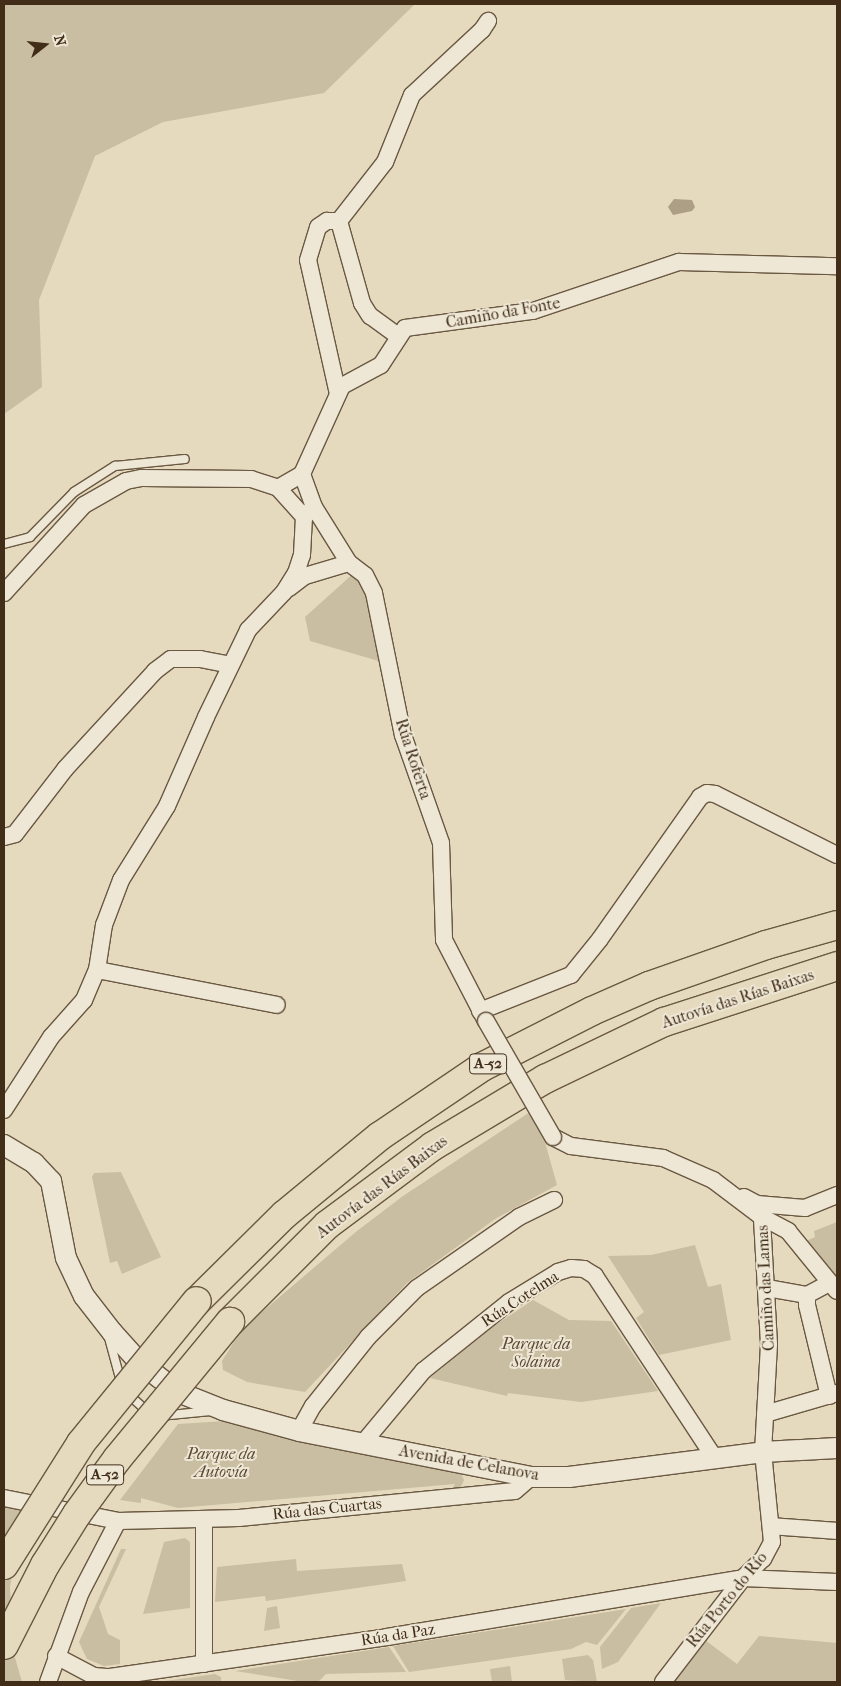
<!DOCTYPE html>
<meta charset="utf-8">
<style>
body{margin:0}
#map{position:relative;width:841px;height:1686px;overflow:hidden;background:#e5dabe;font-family:"IM FELL French Canon",serif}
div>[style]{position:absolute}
.green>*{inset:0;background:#c9bda2}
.water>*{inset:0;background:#ad9f86}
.roads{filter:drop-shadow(1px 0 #6a5842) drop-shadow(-1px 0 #6a5842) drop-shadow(0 1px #6a5842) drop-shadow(0 -1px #6a5842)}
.service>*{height:8px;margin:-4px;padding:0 4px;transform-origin:4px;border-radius:4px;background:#eee7d5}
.minor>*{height:16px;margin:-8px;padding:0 8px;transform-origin:8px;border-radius:8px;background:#eee7d5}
.tertiary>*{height:20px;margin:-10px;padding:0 10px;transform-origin:10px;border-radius:10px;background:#eee7d5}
.motorway>*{height:28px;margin:-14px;padding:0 14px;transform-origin:14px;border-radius:14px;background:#e5dabe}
.bridges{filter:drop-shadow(1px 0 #6a5842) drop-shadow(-1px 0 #6a5842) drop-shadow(0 1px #6a5842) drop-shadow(0 -1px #6a5842)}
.minor-bridge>*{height:16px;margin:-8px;padding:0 8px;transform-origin:8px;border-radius:8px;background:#eee7d5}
.motorway-bridge>*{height:28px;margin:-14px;padding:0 14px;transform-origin:14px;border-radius:14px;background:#e5dabe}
span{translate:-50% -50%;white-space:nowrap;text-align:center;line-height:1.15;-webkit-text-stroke:4px #eee7d5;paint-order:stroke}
.shield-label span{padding:1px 4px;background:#eee7d5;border:1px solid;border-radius:4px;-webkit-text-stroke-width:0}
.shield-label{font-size:15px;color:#412d18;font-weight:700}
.street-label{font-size:16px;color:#412d18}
.park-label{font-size:16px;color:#5c4a34;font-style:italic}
.frame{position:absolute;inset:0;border:5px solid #412d18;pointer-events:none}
.north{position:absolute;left:20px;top:20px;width:50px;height:50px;-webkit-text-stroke:4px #eee7d5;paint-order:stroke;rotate:74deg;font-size:14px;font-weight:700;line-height:20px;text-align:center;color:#412d18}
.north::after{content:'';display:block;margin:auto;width:18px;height:22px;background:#412d18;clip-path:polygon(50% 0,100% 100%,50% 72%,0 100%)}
</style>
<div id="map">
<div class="green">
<i style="clip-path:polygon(4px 4px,415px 4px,324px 93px,163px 122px,95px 156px,39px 300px,42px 387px,4px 414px)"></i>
<i style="clip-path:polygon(355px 572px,362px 581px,377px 626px,382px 662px,310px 641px,305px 617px)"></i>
<i style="clip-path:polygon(530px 1112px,543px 1135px,557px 1185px,495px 1219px,407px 1283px,305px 1392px,247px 1382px,223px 1370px,222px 1361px,242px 1329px,357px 1231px,403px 1196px)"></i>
<i style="clip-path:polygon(121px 1172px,161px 1257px,122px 1274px,117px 1261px,110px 1263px,92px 1177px,94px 1173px)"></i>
<i style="clip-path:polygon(837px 1222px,837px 1274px,831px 1276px,804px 1242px,815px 1237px,814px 1231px)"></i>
<i style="clip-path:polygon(695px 1245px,708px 1287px,721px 1284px,731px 1340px,659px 1355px,636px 1318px,644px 1312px,608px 1256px,651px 1255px)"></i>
<i style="clip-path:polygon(533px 1300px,569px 1320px,611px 1321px,658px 1391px,581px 1402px,508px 1393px,507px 1396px,430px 1378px,494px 1326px)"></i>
<i style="clip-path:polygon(226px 1421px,459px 1470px,464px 1480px,461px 1487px,452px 1489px,455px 1484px,178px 1508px,141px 1498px,141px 1503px,120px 1500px,178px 1424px)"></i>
<i style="clip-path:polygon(4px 1493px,23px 1511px,10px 1587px,14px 1654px,22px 1682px,4px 1682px)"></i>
<i style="clip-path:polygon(185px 1538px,190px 1542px,190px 1608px,143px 1614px,164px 1542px)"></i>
<i style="clip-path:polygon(121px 1549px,126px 1549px,99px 1607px,108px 1634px,120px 1640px,120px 1664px,104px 1666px,87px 1659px,79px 1642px)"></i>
<i style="clip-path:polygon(296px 1559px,297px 1571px,402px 1564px,406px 1581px,266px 1601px,265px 1596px,215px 1602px,217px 1567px)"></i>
<i style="clip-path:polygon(661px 1603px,618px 1662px,602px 1669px,600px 1647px,631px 1608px)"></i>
<i style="clip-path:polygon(277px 1606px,280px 1628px,264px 1631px,267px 1608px)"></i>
<i style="clip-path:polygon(626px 1609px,597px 1645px,586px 1642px,571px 1649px,409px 1672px,393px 1646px)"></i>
<i style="clip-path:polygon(759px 1636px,837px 1643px,837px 1682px,673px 1682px,705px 1640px,737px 1664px)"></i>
<i style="clip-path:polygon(389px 1647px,406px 1672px,326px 1674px,319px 1681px,304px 1682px,235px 1671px)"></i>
<i style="clip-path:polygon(588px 1655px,593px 1660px,597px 1682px,565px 1680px,562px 1659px)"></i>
<i style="clip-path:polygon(510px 1666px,512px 1682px,492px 1682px,490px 1669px)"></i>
<i style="clip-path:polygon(215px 1674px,221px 1677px,221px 1682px,158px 1682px)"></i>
</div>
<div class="water">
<i style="clip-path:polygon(674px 199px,692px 200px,695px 207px,692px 211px,673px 215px,668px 207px)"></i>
</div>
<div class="roads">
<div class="service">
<i style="left:4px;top:544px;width:27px;rotate:-15deg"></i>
<i style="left:30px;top:537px;width:63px;rotate:-45.6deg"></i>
<i style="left:74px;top:492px;width:49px;rotate:-32.4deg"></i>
<i style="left:115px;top:466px;width:70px;rotate:-5.7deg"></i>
<i style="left:109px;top:1338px;width:46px;rotate:74.7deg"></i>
<i style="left:128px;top:1394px;width:28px;rotate:42deg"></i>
<i style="left:160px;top:1416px;width:51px;rotate:-5.6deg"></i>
</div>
<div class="minor">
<i style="left:398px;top:336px;width:34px;rotate:-144deg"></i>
<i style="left:370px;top:316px;width:15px;rotate:-122deg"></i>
<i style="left:362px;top:303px;width:85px;rotate:-105.7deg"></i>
<i style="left:339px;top:221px;width:75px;rotate:-52.1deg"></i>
<i style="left:385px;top:162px;width:72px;rotate:-68.1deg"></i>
<i style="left:412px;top:95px;width:96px;rotate:-42.9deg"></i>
<i style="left:482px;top:30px;width:11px;rotate:-56deg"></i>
<i style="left:338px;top:394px;width:137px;rotate:-102.6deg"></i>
<i style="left:308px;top:260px;width:34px;rotate:-73deg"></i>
<i style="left:318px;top:227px;width:11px;rotate:-34deg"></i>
<i style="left:327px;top:221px;width:12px"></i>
<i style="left:302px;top:474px;width:35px;rotate:70deg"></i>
<i style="left:314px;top:507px;width:66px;rotate:58deg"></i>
<i style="left:349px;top:563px;width:20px;rotate:37deg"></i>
<i style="left:365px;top:575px;width:20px;rotate:63deg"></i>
<i style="left:374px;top:593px;width:145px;rotate:78.5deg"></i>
<i style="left:403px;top:735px;width:114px;rotate:70.6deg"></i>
<i style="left:441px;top:843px;width:97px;rotate:88.2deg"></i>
<i style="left:444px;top:940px;width:91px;rotate:62.6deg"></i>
<i style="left:278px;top:488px;width:28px;rotate:-30deg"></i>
<i style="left:302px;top:474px;width:97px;rotate:-65.6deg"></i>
<i style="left:342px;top:386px;width:44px;rotate:-28.3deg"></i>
<i style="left:381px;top:365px;width:44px;rotate:-57deg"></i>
<i style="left:405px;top:328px;width:129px;rotate:-7.6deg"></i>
<i style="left:533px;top:311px;width:154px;rotate:-18.6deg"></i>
<i style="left:679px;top:262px;width:158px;rotate:1.5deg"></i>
<i style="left:289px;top:588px;width:20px;rotate:-37deg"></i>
<i style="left:305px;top:576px;width:46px;rotate:-16.5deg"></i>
<i style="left:4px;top:593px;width:119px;rotate:-47.7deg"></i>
<i style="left:84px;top:505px;width:48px;rotate:-29.7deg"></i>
<i style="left:126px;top:481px;width:16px;rotate:-11deg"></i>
<i style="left:142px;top:478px;width:109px;rotate:0.5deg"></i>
<i style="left:251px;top:479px;width:28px;rotate:18deg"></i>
<i style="left:278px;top:488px;width:39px;rotate:48deg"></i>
<i style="left:4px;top:837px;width:11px;rotate:-15deg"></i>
<i style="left:15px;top:834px;width:82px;rotate:-52.4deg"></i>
<i style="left:65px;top:769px;width:133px;rotate:-47.4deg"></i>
<i style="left:155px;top:671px;width:20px;rotate:-37deg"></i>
<i style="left:171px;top:659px;width:29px"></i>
<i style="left:200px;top:659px;width:31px;rotate:11deg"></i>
<i style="left:97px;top:970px;width:183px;rotate:11deg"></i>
<i style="left:480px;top:1011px;width:98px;rotate:-21.6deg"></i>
<i style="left:571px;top:975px;width:46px;rotate:-51.1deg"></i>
<i style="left:600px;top:939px;width:174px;rotate:-54.8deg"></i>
<i style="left:700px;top:797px;width:8px;rotate:-30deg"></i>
<i style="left:707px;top:793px;width:8px;rotate:7deg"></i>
<i style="left:715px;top:794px;width:136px;rotate:26.6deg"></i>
<i style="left:4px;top:1110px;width:87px;rotate:-57.2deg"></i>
<i style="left:51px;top:1037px;width:50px;rotate:-48.3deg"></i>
<i style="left:84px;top:1000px;width:33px;rotate:-67deg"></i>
<i style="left:97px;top:970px;width:46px;rotate:-81.2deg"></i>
<i style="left:104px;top:925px;width:48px;rotate:-69.3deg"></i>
<i style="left:121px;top:880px;width:87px;rotate:-58.1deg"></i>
<i style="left:167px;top:806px;width:97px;rotate:-66.3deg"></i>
<i style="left:206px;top:717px;width:97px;rotate:-64.2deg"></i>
<i style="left:248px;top:630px;width:52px;rotate:-46.5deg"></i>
<i style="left:284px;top:592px;width:22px;rotate:-58deg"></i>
<i style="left:296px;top:573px;width:19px;rotate:-72deg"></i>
<i style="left:302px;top:555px;width:38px;rotate:-87deg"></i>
<i style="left:304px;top:517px;width:14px;rotate:-45deg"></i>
<i style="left:553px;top:1137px;width:20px;rotate:27deg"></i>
<i style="left:571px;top:1146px;width:93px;rotate:7.4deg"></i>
<i style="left:663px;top:1158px;width:55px;rotate:23.7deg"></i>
<i style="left:713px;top:1180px;width:61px;rotate:37.1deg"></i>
<i style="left:762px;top:1217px;width:30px;rotate:28deg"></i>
<i style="left:788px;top:1231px;width:77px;rotate:50.8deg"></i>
<i style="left:744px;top:1197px;width:15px;rotate:28deg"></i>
<i style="left:757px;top:1204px;width:48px;rotate:4.8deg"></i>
<i style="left:805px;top:1208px;width:35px;rotate:-22deg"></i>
<i style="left:767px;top:1288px;width:41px;rotate:9.9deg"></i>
<i style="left:829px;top:1396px;width:94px;rotate:-103.6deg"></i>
<i style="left:807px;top:1305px;width:10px;rotate:-90deg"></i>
<i style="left:807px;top:1295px;width:26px;rotate:-28deg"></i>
<i style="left:765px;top:1414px;width:75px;rotate:-16.3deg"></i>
<i style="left:299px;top:1431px;width:29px;rotate:-61deg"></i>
<i style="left:313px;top:1406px;width:88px;rotate:-51.4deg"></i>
<i style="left:368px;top:1337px;width:69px;rotate:-45deg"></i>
<i style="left:417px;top:1288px;width:124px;rotate:-34.8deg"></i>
<i style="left:519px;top:1217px;width:39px;rotate:-26deg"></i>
<i style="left:363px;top:1443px;width:94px;rotate:-50.2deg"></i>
<i style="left:423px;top:1371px;width:110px;rotate:-38.7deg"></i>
<i style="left:509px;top:1302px;width:57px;rotate:-31.5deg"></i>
<i style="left:558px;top:1272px;width:14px;rotate:-17deg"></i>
<i style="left:571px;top:1268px;width:13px;rotate:4deg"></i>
<i style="left:584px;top:1269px;width:13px;rotate:32deg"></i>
<i style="left:595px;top:1276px;width:219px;rotate:56.7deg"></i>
<i style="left:4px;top:1498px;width:116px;rotate:11.4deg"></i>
<i style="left:118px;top:1521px;width:121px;rotate:-1.4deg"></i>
<i style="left:239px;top:1518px;width:277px;rotate:-5.6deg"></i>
<i style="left:515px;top:1491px;width:21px;rotate:-41deg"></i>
<i style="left:771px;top:1526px;width:66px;rotate:4.3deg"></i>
<i style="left:56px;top:1656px;width:43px;rotate:27.8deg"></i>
<i style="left:94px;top:1676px;width:16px;rotate:4deg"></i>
<i style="left:110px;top:1677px;width:280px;rotate:-8.2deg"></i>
<i style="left:387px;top:1637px;width:361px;rotate:-9.4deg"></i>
<i style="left:743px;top:1578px;width:94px;rotate:2.4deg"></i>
<i style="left:204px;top:1664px;width:144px;rotate:-90deg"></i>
<i style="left:48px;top:1682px;width:96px;rotate:-69.9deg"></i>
<i style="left:81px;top:1592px;width:80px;rotate:-62.5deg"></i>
<i style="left:663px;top:1682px;width:131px;rotate:-52.4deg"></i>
<i style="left:743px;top:1578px;width:28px;rotate:-44deg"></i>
<i style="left:763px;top:1559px;width:19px;rotate:-62deg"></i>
<i style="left:772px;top:1542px;width:90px;rotate:-95.7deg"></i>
<i style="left:763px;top:1452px;width:108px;rotate:-86.8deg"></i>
<i style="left:769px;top:1344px;width:127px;rotate:-93.2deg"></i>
</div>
<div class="tertiary">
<i style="left:4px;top:1145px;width:35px;rotate:31deg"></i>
<i style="left:34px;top:1163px;width:25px;rotate:47deg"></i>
<i style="left:51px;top:1181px;width:78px;rotate:79deg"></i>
<i style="left:66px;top:1258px;width:42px;rotate:64.7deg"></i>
<i style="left:84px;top:1296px;width:46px;rotate:52.1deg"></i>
<i style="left:112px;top:1332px;width:40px;rotate:48deg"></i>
<i style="left:139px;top:1362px;width:49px;rotate:37.6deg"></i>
<i style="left:178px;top:1392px;width:48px;rotate:21.8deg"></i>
<i style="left:223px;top:1410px;width:79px;rotate:15.4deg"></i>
<i style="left:299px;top:1431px;width:237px;rotate:11.2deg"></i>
<i style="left:531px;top:1477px;width:38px"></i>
<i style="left:569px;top:1477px;width:196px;rotate:-7.3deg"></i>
<i style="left:763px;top:1452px;width:74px;rotate:-3.1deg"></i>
</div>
<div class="motorway">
<i style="left:197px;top:1301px;width:122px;rotate:-44.7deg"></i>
<i style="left:284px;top:1215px;width:124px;rotate:-39.5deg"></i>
<i style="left:380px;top:1136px;width:123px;rotate:-34.1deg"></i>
<i style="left:482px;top:1067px;width:123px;rotate:-27deg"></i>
<i style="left:592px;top:1011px;width:62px;rotate:-23.7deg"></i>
<i style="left:649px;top:986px;width:124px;rotate:-19.3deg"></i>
<i style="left:766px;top:945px;width:74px;rotate:-15.7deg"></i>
<i style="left:230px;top:1322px;width:137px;rotate:-45deg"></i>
<i style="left:327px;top:1225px;width:132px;rotate:-36.7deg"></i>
<i style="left:433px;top:1146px;width:131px;rotate:-30.9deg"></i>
<i style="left:545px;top:1079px;width:132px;rotate:-25.6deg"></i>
<i style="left:664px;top:1022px;width:182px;rotate:-17.9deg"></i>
</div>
</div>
<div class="bridges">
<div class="minor-bridge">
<i style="left:486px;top:1021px;width:134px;rotate:60deg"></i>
</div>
<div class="motorway-bridge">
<i style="left:4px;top:1565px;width:144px;rotate:-57.7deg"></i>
<i style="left:81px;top:1443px;width:183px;rotate:-50.8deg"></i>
<i style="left:4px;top:1645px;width:90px;rotate:-62.9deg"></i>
<i style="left:45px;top:1565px;width:60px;rotate:-57.9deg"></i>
<i style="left:77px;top:1514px;width:68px;rotate:-54deg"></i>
<i style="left:117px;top:1459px;width:178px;rotate:-50.5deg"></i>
</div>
</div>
<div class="shield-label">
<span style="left:488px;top:1064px">A-52</span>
<span style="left:105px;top:1475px">A-52</span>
</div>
<div class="street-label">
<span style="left:503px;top:313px;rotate:-10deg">Camiño da Fonte</span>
<span style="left:413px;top:759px;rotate:72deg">Rúa Roferta</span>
<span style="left:738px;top:999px;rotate:-18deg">Autovía das Rías Baixas</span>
<span style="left:382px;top:1187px;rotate:-37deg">Autovía das Rías Baixas</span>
<span style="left:766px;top:1288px;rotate:-93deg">Camiño das Lamas</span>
<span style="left:520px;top:1299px;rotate:-33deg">Rúa Cotelma</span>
<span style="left:469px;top:1463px;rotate:10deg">Avenida de Celanova</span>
<span style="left:327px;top:1509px;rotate:-6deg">Rúa das Cuartas</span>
<span style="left:727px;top:1600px;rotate:-51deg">Rúa Porto do Río</span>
<span style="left:398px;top:1635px;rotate:-9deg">Rúa da Paz</span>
</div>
<div class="park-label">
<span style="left:536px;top:1353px">Parque da<br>Solaina</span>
<span style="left:221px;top:1463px">Parque da<br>Autovía</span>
</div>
<div class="frame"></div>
<div class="north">N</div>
</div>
